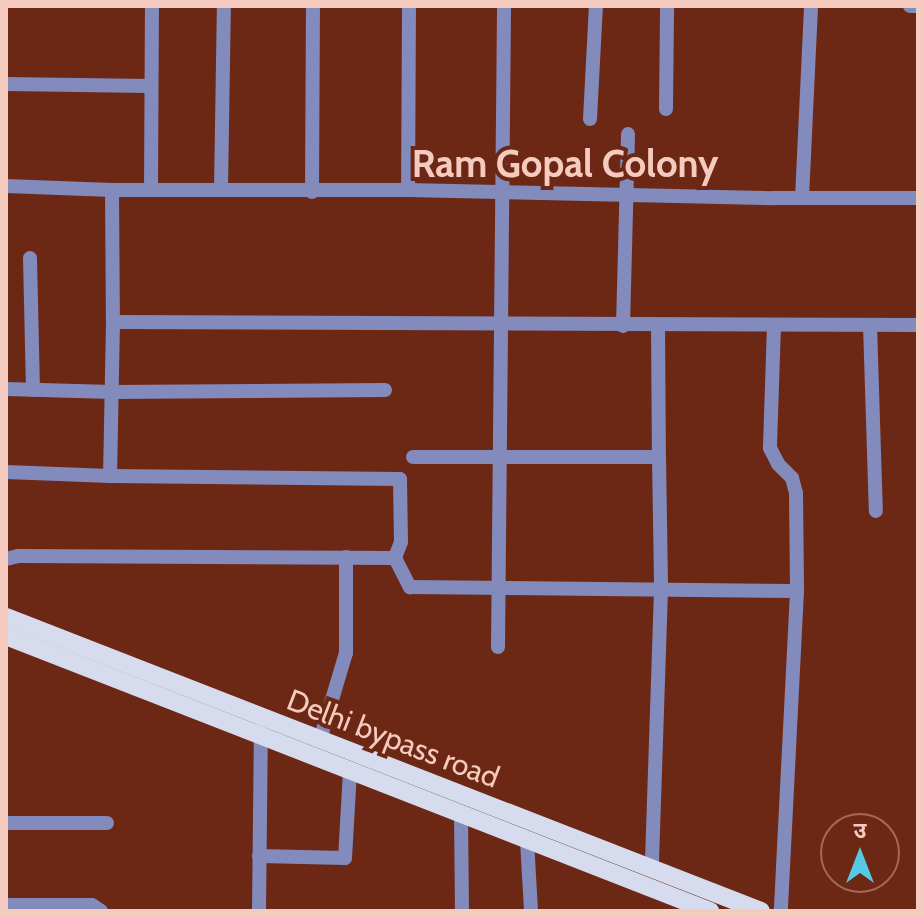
<!DOCTYPE html>
<meta charset="utf-8">
<style>
body{margin:0}
#map{position:relative;width:924px;height:917px;overflow:hidden;background:#6d2715;font-family:Cabin,"Noto Sans Devanagari",sans-serif}
div>[style]{position:absolute}
.minor>*{height:14px;margin:-7px;padding:0 7px;transform-origin:7px;border-radius:7px;background:#828bbb}
.major>*{height:18px;margin:-9px;padding:0 9px;transform-origin:9px;border-radius:9px;background:#d6dbee}
span{translate:-50% -50%;white-space:nowrap;text-align:center;line-height:1.15;-webkit-text-stroke:8px #6d2715;paint-order:stroke}
.street-label{font-size:30px;color:#f6cbbf}
.district-label{font-size:38px;color:#f6cbbf;font-weight:700}
.frame{position:absolute;inset:0;border:8px solid #f6cbbf;pointer-events:none}
.north{position:absolute;left:820px;top:813px;width:80px;height:80px;box-sizing:border-box;background:#6d2715;border:2px solid #a46959;border-radius:50%;rotate:0deg;font-size:22px;font-weight:700;line-height:32px;text-align:center;color:#f6cbbf}
.north::after{content:'';display:block;margin:auto;width:28px;height:36px;background:#58c9e3;clip-path:polygon(50% 0,100% 100%,50% 72%,0 100%)}
</style>
<div id="map">
<div class="minor">
<i style="left:409px;top:6px;width:184px;rotate:90.3deg"></i>
<i style="left:408px;top:190px;width:366px;rotate:1.3deg"></i>
<i style="left:774px;top:198px;width:28px"></i>
<i style="left:802px;top:198px;width:192px;rotate:-87.3deg"></i>
<i style="left:910px;top:6px;width:8px"></i>
<i style="left:6px;top:84px;width:144px;rotate:0.8deg"></i>
<i style="left:666px;top:109px;width:103px;rotate:-89.4deg"></i>
<i style="left:590px;top:119px;width:113px;rotate:-87deg"></i>
<i style="left:6px;top:186px;width:106px;rotate:2.2deg"></i>
<i style="left:221px;top:189px;width:183px;rotate:-89.1deg"></i>
<i style="left:151px;top:190px;width:184px;rotate:-89.7deg"></i>
<i style="left:408px;top:190px;width:296px;rotate:180deg"></i>
<i style="left:112px;top:190px;width:132px;rotate:89.6deg"></i>
<i style="left:113px;top:322px;width:805px;rotate:0.21deg"></i>
<i style="left:312px;top:192px;width:186px;rotate:-89.7deg"></i>
<i style="left:802px;top:198px;width:116px"></i>
<i style="left:30px;top:258px;width:132px;rotate:88.7deg"></i>
<i style="left:113px;top:322px;width:154px;rotate:91.1deg"></i>
<i style="left:110px;top:476px;width:290px;rotate:0.6deg"></i>
<i style="left:400px;top:479px;width:63px;rotate:89.1deg"></i>
<i style="left:401px;top:542px;width:17px;rotate:111deg"></i>
<i style="left:395px;top:558px;width:33px;rotate:63deg"></i>
<i style="left:410px;top:587px;width:387px;rotate:0.6deg"></i>
<i style="left:658px;top:325px;width:132px;rotate:89.6deg"></i>
<i style="left:774px;top:325px;width:123px;rotate:91.9deg"></i>
<i style="left:770px;top:448px;width:18px;rotate:63deg"></i>
<i style="left:778px;top:464px;width:20px;rotate:45deg"></i>
<i style="left:792px;top:478px;width:16px;rotate:75deg"></i>
<i style="left:796px;top:493px;width:98px;rotate:89.4deg"></i>
<i style="left:797px;top:591px;width:320px;rotate:92.9deg"></i>
<i style="left:870px;top:325px;width:186px;rotate:88.2deg"></i>
<i style="left:623px;top:326px;width:192px;rotate:-88.5deg"></i>
<i style="left:6px;top:389px;width:106px;rotate:1.6deg"></i>
<i style="left:112px;top:392px;width:273px;rotate:-0.4deg"></i>
<i style="left:413px;top:457px;width:246px"></i>
<i style="left:659px;top:457px;width:133px;rotate:89.1deg"></i>
<i style="left:661px;top:590px;width:277px;rotate:91.9deg"></i>
<i style="left:6px;top:472px;width:104px;rotate:2.2deg"></i>
<i style="left:6px;top:559px;width:12px;rotate:-14deg"></i>
<i style="left:18px;top:556px;width:377px;rotate:0.3deg"></i>
<i style="left:498px;top:647px;width:641px;rotate:-89.46deg"></i>
<i style="left:320px;top:740px;width:91px;rotate:-73.4deg"></i>
<i style="left:346px;top:653px;width:96px;rotate:-90deg"></i>
<i style="left:461px;top:815px;width:96px;rotate:89.4deg"></i>
<i style="left:6px;top:823px;width:101px"></i>
<i style="left:527px;top:841px;width:70px;rotate:86.7deg"></i>
<i style="left:259px;top:856px;width:86px;rotate:1.3deg"></i>
<i style="left:345px;top:858px;width:87px;rotate:-86.7deg"></i>
<i style="left:6px;top:905px;width:86px"></i>
<i style="left:92px;top:905px;width:11px;rotate:34deg"></i>
<i style="left:259px;top:911px;width:184px;rotate:-89.4deg"></i>
</div>
<div class="major">
<i style="left:6px;top:617px;width:810px;rotate:21.28deg"></i>
<i style="left:6px;top:636px;width:756px;rotate:21.34deg"></i>
</div>
<div class="street-label">
<span style="left:393px;top:739px;rotate:21deg">Delhi bypass road</span>
</div>
<div class="district-label">
<span style="left:565px;top:164px">Ram Gopal Colony</span>
</div>
<div class="frame"></div>
<div class="north">उ</div>
</div>
